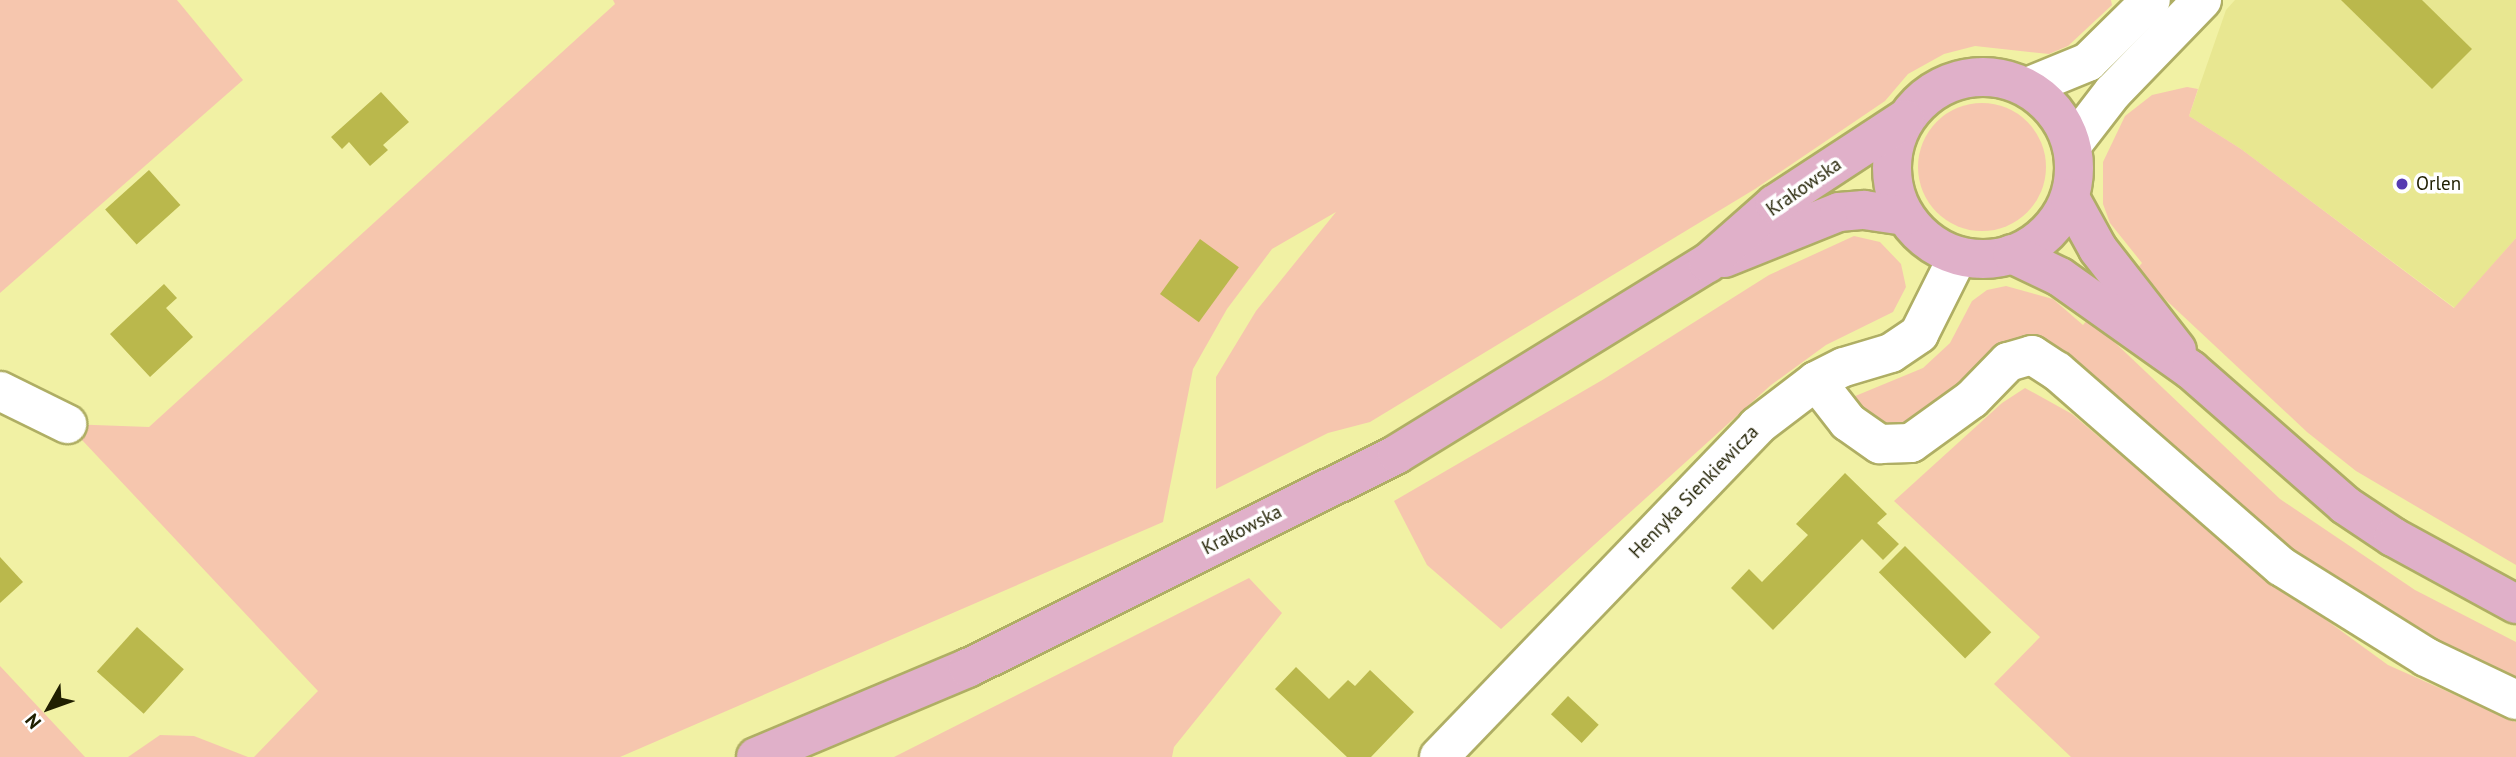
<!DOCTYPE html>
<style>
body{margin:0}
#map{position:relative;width:2516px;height:757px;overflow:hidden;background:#f1f1a4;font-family:"PT Sans",sans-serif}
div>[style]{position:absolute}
.built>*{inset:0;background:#e8e791}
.green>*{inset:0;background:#f6c6ae}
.round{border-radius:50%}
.building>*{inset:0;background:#bab84c;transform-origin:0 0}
.roads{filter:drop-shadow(2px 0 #afae64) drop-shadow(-2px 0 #afae64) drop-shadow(0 2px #afae64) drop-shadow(0 -2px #afae64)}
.minor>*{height:38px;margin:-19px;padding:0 19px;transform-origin:19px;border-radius:19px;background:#fff}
.major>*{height:38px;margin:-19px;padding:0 19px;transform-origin:19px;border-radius:19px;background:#e0b0c9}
.major>.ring{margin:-19px;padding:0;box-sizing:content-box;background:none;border:38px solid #e0b0c9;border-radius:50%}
.dots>*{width:19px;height:19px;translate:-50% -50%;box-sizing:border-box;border:4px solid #fff;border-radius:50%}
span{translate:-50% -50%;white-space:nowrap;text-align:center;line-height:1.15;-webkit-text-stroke:7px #fff;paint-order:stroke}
.poi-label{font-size:19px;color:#201f01}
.left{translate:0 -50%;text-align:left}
.street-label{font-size:19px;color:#201f01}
.north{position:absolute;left:14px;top:673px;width:70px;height:70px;-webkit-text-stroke:5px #fff;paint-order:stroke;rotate:230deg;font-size:19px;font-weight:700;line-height:28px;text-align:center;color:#201f01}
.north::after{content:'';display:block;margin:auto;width:24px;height:32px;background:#201f01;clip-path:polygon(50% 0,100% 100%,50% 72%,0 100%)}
</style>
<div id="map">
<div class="built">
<i style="clip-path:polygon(2235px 0,2516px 0,2516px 238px,2455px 308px,2241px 149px,2189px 116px,2226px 10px)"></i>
</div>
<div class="green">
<i style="clip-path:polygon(0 0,177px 0,243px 80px,0 293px)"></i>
<i style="clip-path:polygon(613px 0,2111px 0,2112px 5px,2068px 46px,2049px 54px,1975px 46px,1944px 54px,1908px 74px,1885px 101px,1755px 189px,1370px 422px,1328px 433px,1216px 489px,1216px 377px,1256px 311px,1336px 212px,1272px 249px,1227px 309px,1193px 369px,1163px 522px,620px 757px,254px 757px,318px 691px,67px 424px,149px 427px,615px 4px)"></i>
<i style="clip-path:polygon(2187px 87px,2198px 89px,2189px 116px,2241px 149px,2454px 308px,2516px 238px,2516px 565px,2356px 471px,2307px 432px,2135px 271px,2142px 263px,2110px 223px,2103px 204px,2103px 162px,2125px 116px,2152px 95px)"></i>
<i class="round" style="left:1918px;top:103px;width:128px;height:128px"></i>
<i style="clip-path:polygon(1854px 236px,1880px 242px,1901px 264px,1906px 287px,1893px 312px,1826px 345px,1771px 385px,1501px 629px,1427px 565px,1394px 501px,1604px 379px,1769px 275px)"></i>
<i style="clip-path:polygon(2006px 286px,2053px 299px,2083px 325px,2089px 318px,2280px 499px,2415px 590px,2516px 642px,2516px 689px,2301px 569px,2056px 357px,1907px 425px,1883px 425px,1848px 399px,1923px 368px,1950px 343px,1972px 301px,1987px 290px)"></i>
<i style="clip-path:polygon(2025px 388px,2072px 414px,2248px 563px,2388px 665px,2516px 722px,2516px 757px,2071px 757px,1994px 684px,2040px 637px,1894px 501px,2002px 403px)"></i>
<i style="clip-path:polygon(1249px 578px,1282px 613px,1174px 747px,1172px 757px,894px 757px)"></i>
<i style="clip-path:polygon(0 666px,85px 757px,0 757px)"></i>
<i style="clip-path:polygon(160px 735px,194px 736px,248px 757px,128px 757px)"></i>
</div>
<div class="building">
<i style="clip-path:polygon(2341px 0,2422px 0,2472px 49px,2432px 89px)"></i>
<i style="clip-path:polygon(381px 92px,409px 122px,383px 145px,388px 150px,370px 166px,349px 142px,342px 149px,331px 137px)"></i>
<i style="left:149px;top:170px;width:47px;height:59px;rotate:48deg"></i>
<i style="left:1200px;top:239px;width:48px;height:68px;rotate:36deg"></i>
<i style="clip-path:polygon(164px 284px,177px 298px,166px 308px,193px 337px,150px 377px,110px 334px)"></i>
<i style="clip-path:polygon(1845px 473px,1887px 514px,1877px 523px,1899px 544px,1883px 560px,1862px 539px,1773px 630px,1731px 588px,1749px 569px,1762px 582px,1808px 535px,1796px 524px)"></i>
<i style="left:1905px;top:546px;width:122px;height:37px;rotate:45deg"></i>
<i style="clip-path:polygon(0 557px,23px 582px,0 603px)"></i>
<i style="left:137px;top:627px;width:63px;height:60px;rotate:42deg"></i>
<i style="clip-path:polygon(1296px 667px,1329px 699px,1348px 680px,1355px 686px,1370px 670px,1414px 712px,1371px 757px,1347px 757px,1275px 689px)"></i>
<i style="left:1568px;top:696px;width:42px;height:25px;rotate:43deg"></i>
</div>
<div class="roads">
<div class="minor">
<i style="left:2027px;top:87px;width:66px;rotate:-22.3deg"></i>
<i style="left:2088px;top:62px;width:88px;rotate:-44.5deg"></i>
<i style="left:2072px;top:145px;width:67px;rotate:-52.3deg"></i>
<i style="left:2113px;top:92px;width:128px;rotate:-45.9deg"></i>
<i style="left:1816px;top:381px;width:52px;rotate:52deg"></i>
<i style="left:1848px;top:422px;width:39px;rotate:35deg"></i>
<i style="left:1880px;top:444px;width:31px;rotate:-2deg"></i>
<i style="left:1911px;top:443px;width:75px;rotate:-35.8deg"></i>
<i style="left:1972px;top:399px;width:52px;rotate:-45.8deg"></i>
<i style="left:2008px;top:362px;width:25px;rotate:-16deg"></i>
<i style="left:2032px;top:355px;width:30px;rotate:33deg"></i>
<i style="left:2057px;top:371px;width:298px;rotate:41.1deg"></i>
<i style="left:2282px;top:567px;width:170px;rotate:32deg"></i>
<i style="left:2426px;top:657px;width:100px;rotate:25.5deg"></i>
<i style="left:0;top:391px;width:75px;rotate:26.2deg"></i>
<i style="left:1439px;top:757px;width:459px;rotate:-46.1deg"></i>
<i style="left:1757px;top:426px;width:74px;rotate:-37.3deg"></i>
<i style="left:1816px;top:381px;width:31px;rotate:-27deg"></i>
<i style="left:1844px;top:367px;width:49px;rotate:-16.6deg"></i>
<i style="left:1891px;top:353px;width:34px;rotate:-34deg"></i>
<i style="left:1919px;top:334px;width:87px;rotate:-63.4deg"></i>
</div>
<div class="major">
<i class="ring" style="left:1892px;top:77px;width:144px;height:144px"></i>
<i style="left:2070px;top:198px;width:58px;rotate:61.2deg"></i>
<i style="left:2098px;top:249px;width:128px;rotate:52deg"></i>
<i style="left:2012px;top:254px;width:53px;rotate:25.6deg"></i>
<i style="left:2060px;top:277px;width:161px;rotate:35.4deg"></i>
<i style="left:2191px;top:370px;width:205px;rotate:41.2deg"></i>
<i style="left:2345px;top:505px;width:58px;rotate:33.7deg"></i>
<i style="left:2393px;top:537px;width:140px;rotate:28.6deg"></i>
<i style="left:1724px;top:258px;width:124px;rotate:-21.8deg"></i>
<i style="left:1839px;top:212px;width:25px;rotate:-5deg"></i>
<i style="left:1864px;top:210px;width:41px;rotate:8.3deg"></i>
<i style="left:756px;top:757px;width:230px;rotate:-22.8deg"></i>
<i style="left:968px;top:668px;width:479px;rotate:-26.5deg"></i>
<i style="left:1397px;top:454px;width:365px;rotate:-31.6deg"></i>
<i style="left:1708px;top:263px;width:89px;rotate:-41.4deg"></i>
<i style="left:1775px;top:204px;width:155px;rotate:-33.2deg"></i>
</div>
</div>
<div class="dots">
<i style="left:2402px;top:184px;background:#563ab2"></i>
</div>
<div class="poi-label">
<span class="left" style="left:2416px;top:184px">Orlen</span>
</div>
<div class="street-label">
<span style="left:1804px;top:187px;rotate:-35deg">Krakowska</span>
<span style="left:1694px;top:492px;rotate:-46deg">Henryka Sienkiewicza</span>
<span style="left:1242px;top:530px;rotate:-27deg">Krakowska</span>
</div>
<div class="north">N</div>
</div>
